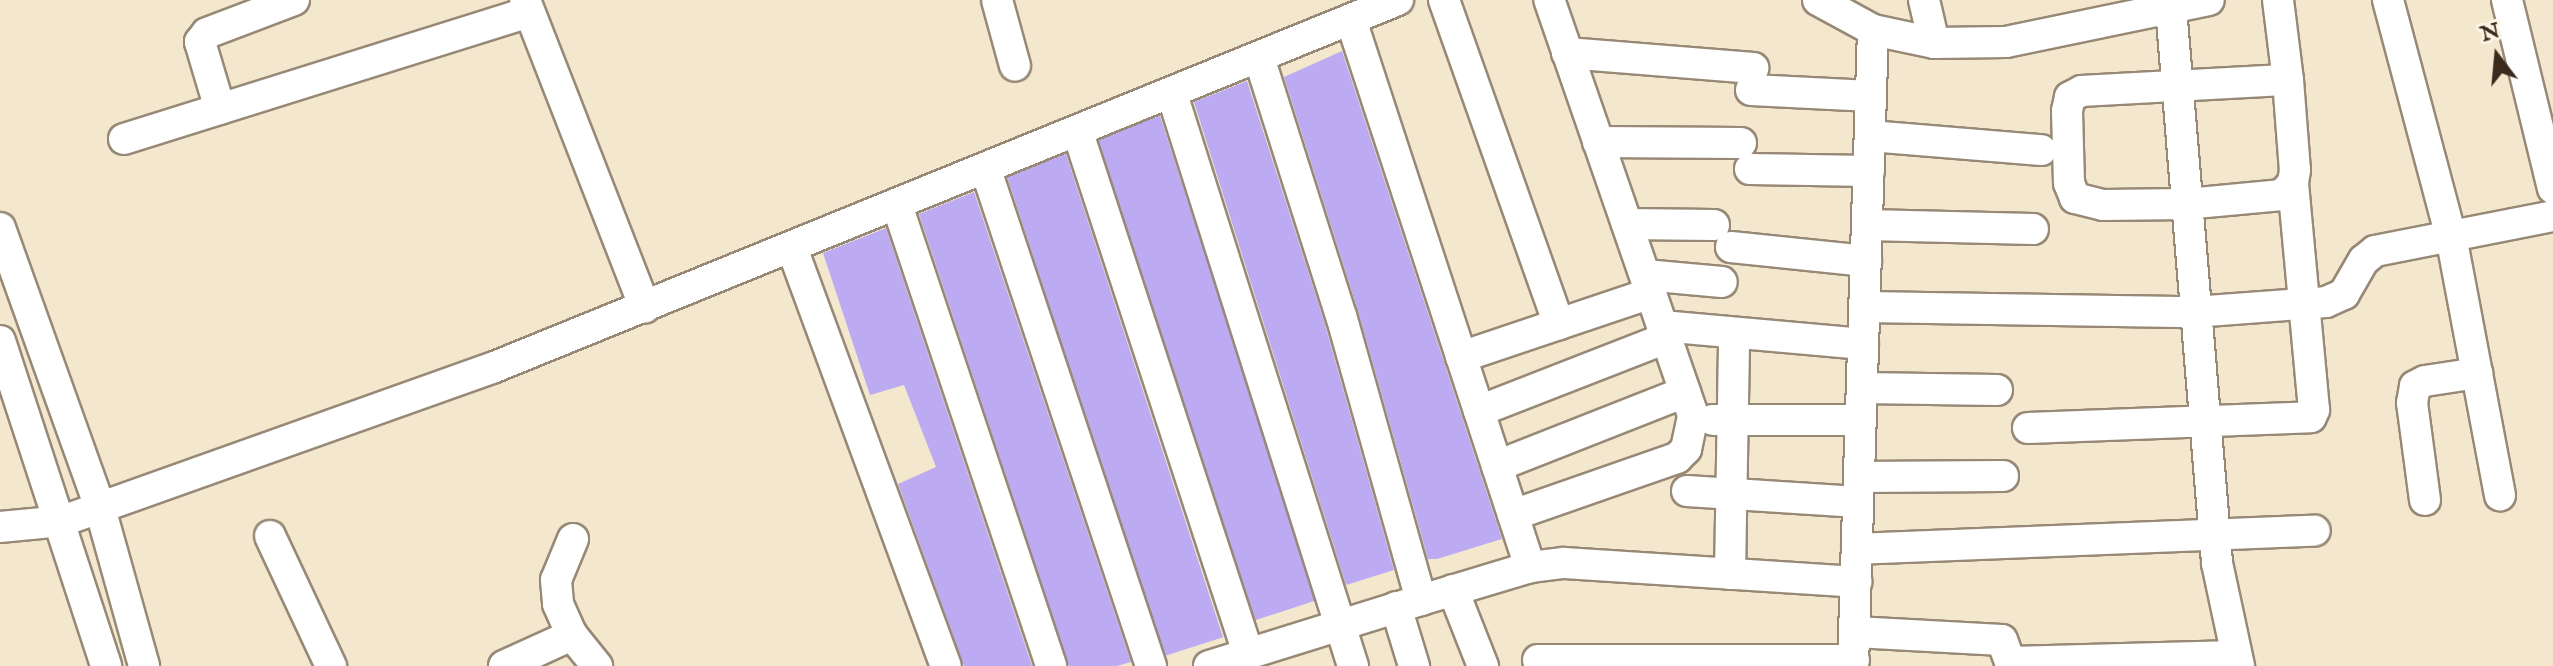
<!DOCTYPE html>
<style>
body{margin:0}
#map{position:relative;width:2553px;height:666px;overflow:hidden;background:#f3e8cd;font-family:"IM FELL English",serif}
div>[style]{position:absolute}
.building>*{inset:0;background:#bcabf2;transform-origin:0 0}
.roads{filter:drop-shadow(2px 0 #978976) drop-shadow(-2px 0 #978976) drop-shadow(0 2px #978976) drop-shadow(0 -2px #978976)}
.minor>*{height:30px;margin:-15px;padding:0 15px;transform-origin:15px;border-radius:15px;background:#fff}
span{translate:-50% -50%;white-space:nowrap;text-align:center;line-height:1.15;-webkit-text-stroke:6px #fcf5e5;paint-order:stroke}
.north{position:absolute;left:2457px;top:16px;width:80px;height:80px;-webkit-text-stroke:6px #fcf5e5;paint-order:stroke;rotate:344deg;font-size:22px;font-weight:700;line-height:32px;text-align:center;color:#3b2a1e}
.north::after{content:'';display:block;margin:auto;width:28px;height:36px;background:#3b2a1e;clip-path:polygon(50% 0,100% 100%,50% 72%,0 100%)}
</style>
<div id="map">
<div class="building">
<i style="clip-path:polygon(1342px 51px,1502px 539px,1437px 559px,1428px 559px,1358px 311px,1284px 77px)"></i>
<i style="clip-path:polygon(1247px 81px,1324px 321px,1394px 570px,1346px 585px,1194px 102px)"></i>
<i style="left:1160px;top:116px;width:509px;height:66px;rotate:72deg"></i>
<i style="left:1066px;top:154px;width:508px;height:63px;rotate:72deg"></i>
<i style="clip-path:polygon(974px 192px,1131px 662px,1117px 666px,1069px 666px,919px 214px)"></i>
<i style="clip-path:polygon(886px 228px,1032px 666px,964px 666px,898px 484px,936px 467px,904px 385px,870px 395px,823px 253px)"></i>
</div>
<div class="roads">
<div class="minor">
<i style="left:525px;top:0;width:330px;rotate:68.7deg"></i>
<i style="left:997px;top:0;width:68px;rotate:74.7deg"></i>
<i style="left:1444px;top:0;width:344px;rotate:70.5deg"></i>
<i style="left:1818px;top:0;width:63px;rotate:28.6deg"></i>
<i style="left:1873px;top:30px;width:62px;rotate:12deg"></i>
<i style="left:1934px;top:43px;width:72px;rotate:-0.8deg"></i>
<i style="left:2006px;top:42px;width:207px;rotate:-11.7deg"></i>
<i style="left:1924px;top:0;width:44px;rotate:76.9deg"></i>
<i style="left:2278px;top:0;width:81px;rotate:82.9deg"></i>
<i style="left:2288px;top:80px;width:90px;rotate:85.6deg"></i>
<i style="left:2295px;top:170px;width:13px;rotate:99deg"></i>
<i style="left:2293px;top:183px;width:16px;rotate:133deg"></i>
<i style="left:2282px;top:195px;width:95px;rotate:174.6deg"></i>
<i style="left:2187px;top:204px;width:84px;rotate:179.3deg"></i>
<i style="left:2103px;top:205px;width:29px;rotate:-166deg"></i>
<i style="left:2075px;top:198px;width:16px;rotate:-112deg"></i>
<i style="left:2069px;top:183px;width:72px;rotate:-91.6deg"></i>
<i style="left:2067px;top:111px;width:14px;rotate:-78deg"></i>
<i style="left:2070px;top:97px;width:13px;rotate:-27deg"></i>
<i style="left:2082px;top:91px;width:206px;rotate:-3.1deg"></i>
<i style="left:2388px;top:0;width:244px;rotate:75.1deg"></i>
<i style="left:2451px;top:236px;width:264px;rotate:79.3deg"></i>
<i style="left:2507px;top:0;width:194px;rotate:76.3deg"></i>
<i style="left:2171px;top:8px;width:557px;rotate:85.26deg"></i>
<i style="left:2217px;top:563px;width:105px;rotate:77.9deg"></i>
<i style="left:1351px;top:20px;width:576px;rotate:71.88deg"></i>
<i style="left:1567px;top:53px;width:187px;rotate:4.6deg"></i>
<i style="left:1751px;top:90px;width:120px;rotate:2.9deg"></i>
<i style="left:1172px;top:94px;width:600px;rotate:72.44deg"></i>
<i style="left:220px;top:109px;width:70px;rotate:-106.6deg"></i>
<i style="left:200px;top:42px;width:11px;rotate:-52deg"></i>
<i style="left:207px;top:33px;width:93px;rotate:-20.8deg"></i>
<i style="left:1078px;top:133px;width:547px;rotate:71.9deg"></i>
<i style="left:1870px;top:136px;width:172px;rotate:4.7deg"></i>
<i style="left:124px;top:139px;width:424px;rotate:-17.4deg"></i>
<i style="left:1598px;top:142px;width:143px;rotate:0.4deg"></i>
<i style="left:1750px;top:169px;width:119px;rotate:1deg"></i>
<i style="left:986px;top:170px;width:523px;rotate:71.6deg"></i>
<i style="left:897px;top:205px;width:486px;rotate:71.5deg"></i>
<i style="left:1627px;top:224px;width:87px;rotate:0.7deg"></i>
<i style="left:1867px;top:225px;width:166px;rotate:1.4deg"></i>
<i style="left:0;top:228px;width:297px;rotate:70.3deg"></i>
<i style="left:100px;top:508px;width:164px;rotate:74.4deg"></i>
<i style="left:1731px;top:247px;width:136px;rotate:5.9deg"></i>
<i style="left:792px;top:248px;width:445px;rotate:69.8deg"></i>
<i style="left:1645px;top:275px;width:77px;rotate:5.2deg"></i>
<i style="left:1865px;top:307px;width:329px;rotate:0.9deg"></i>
<i style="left:2194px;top:312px;width:132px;rotate:-4.3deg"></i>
<i style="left:2326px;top:302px;width:20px;rotate:-24deg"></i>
<i style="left:2344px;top:294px;width:39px;rotate:-60deg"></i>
<i style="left:2364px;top:260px;width:14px;rotate:-39deg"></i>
<i style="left:2375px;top:251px;width:181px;rotate:-11.1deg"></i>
<i style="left:1662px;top:326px;width:202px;rotate:5.1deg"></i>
<i style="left:0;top:341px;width:342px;rotate:71.9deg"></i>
<i style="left:1461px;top:357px;width:200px;rotate:-18.6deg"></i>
<i style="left:1862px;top:388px;width:135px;rotate:0.8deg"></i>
<i style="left:1479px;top:411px;width:201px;rotate:-21.3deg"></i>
<i style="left:1713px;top:420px;width:148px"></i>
<i style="left:2028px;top:428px;width:283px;rotate:-2.2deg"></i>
<i style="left:2311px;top:417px;width:8px;rotate:-67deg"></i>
<i style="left:2314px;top:410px;width:228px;rotate:-95.3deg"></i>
<i style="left:1497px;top:466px;width:202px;rotate:-21.5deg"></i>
<i style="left:1859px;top:477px;width:144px;rotate:-0.4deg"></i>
<i style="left:1687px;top:491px;width:171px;rotate:3.7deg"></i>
<i style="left:2425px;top:500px;width:98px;rotate:-97.6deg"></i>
<i style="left:2412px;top:403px;width:17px;rotate:-80deg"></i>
<i style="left:2415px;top:386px;width:11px;rotate:-27deg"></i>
<i style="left:2425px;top:381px;width:53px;rotate:-8.7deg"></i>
<i style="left:1513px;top:515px;width:174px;rotate:-19.2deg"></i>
<i style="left:1677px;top:458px;width:13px;rotate:-45deg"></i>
<i style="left:1686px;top:449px;width:35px;rotate:-78deg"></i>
<i style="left:1693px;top:415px;width:439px;rotate:-109.1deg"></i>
<i style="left:0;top:527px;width:62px;rotate:-5.5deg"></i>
<i style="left:62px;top:521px;width:456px;rotate:-19.6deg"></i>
<i style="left:492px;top:368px;width:978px;rotate:-22.11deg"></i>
<i style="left:270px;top:536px;width:144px;rotate:64.9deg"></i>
<i style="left:573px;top:539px;width:44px;rotate:112.5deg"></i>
<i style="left:556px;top:580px;width:24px;rotate:85deg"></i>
<i style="left:558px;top:604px;width:34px;rotate:66deg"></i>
<i style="left:572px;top:635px;width:40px;rotate:51deg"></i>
<i style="left:1857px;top:549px;width:458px;rotate:-2.3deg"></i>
<i style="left:1730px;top:574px;width:241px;rotate:-89deg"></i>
<i style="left:1453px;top:590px;width:82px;rotate:68.5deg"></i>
<i style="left:1421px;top:600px;width:114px;rotate:-16.8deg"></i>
<i style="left:1530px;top:567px;width:34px;rotate:-7deg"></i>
<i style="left:1564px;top:563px;width:293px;rotate:3.7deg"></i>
<i style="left:1396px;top:607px;width:62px;rotate:73deg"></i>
<i style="left:1855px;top:632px;width:147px;rotate:3.1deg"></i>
<i style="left:2002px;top:640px;width:23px;rotate:70deg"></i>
<i style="left:2010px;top:662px;width:226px;rotate:-1.5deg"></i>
<i style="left:1538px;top:660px;width:316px"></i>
<i style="left:504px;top:666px;width:75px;rotate:-24.5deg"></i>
<i style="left:1209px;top:666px;width:222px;rotate:-17.3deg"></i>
<i style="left:1421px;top:600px;width:295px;rotate:-105.7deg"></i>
<i style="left:1341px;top:316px;width:271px;rotate:-107.6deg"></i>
<i style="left:1853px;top:666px;width:636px;rotate:-88.2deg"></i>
</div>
</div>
<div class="north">N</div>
</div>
